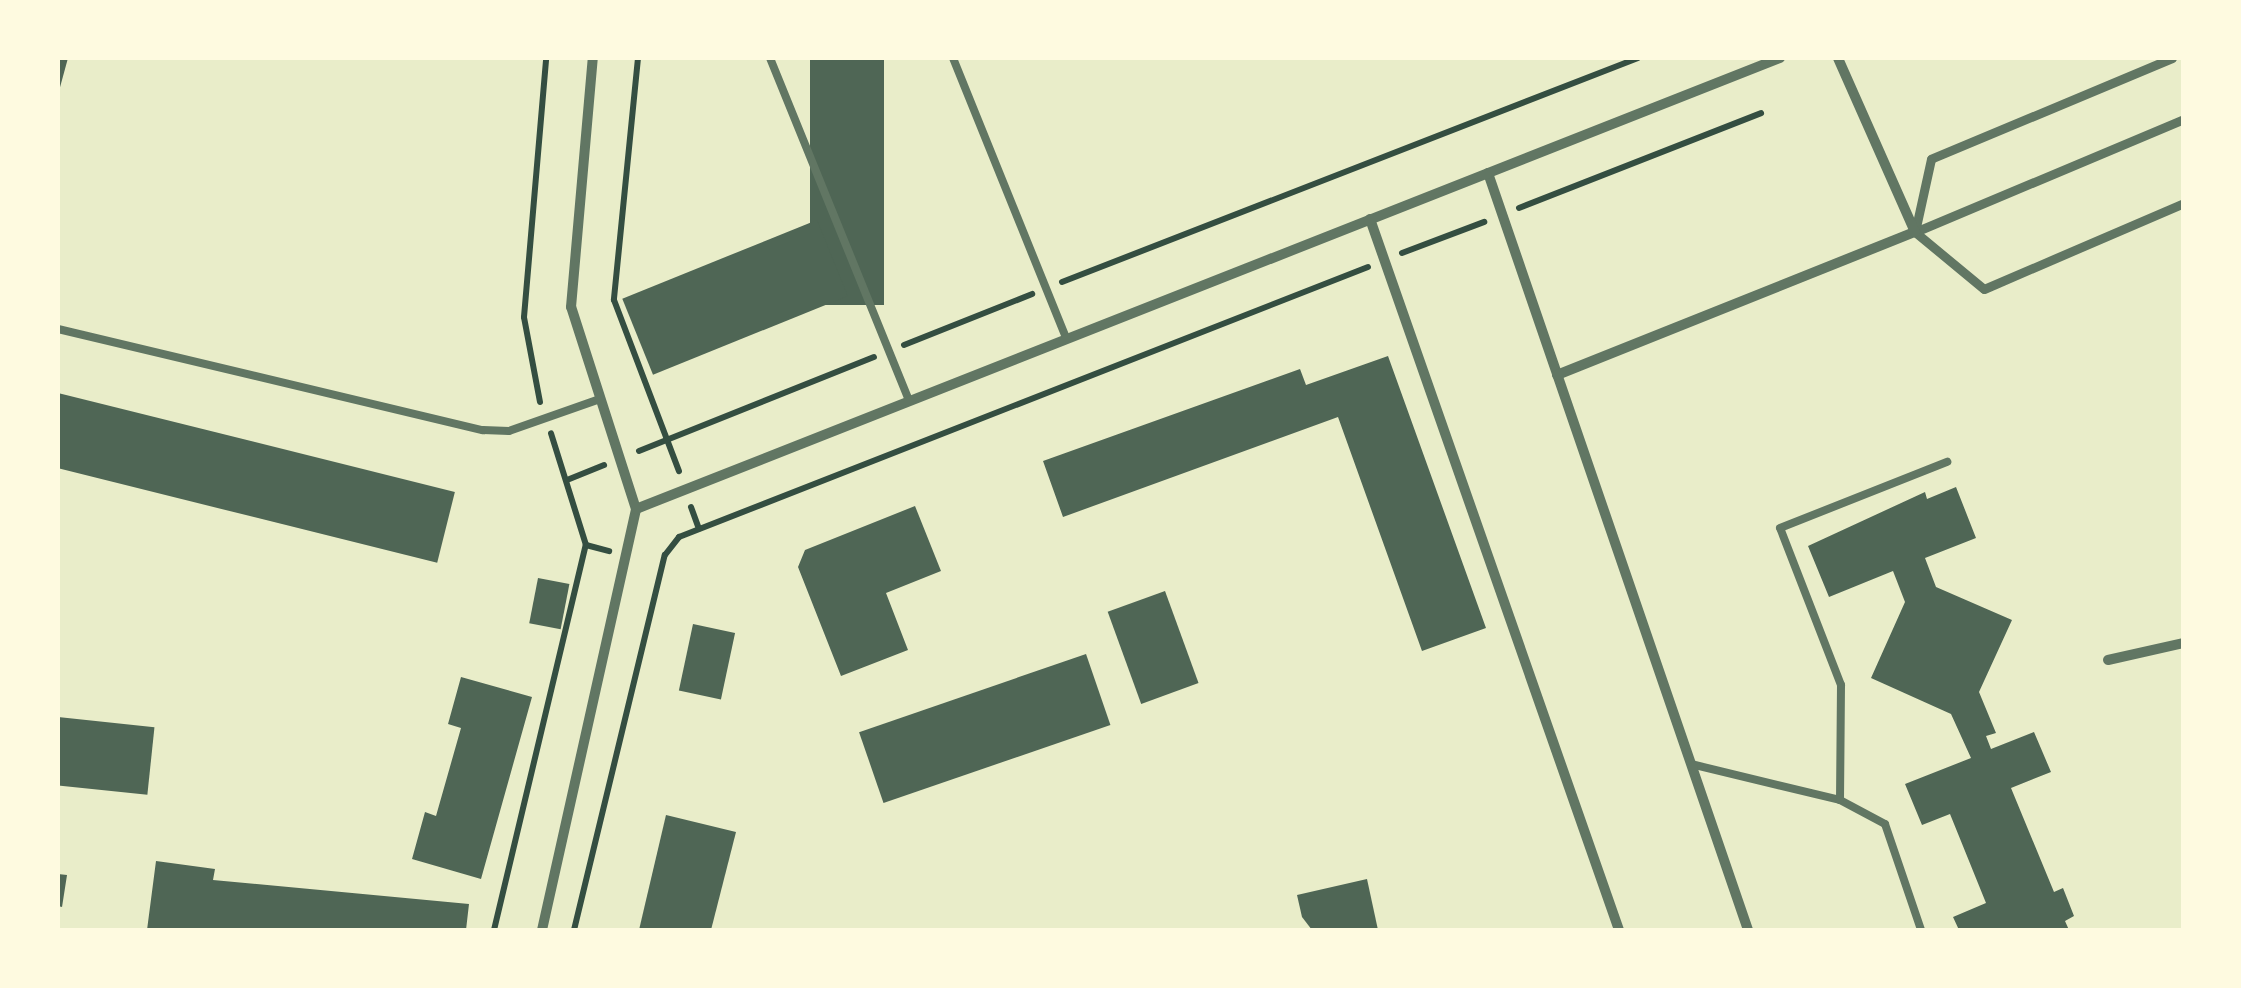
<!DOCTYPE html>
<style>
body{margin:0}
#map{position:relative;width:2241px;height:988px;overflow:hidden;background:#e9edc9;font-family:Arial,sans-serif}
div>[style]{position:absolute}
.building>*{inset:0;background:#4f6655;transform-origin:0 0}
.path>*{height:6px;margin:-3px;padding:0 3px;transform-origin:3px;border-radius:3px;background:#344e41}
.service>*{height:8px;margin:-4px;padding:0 4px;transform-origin:4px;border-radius:4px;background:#617663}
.pedestrian>*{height:9px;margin:-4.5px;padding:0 4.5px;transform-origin:4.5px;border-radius:4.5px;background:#617663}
.minor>*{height:10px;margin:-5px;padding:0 5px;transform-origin:5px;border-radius:5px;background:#617663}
span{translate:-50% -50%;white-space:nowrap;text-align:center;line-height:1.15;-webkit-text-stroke:8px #fefae0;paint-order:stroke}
.frame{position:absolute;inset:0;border:60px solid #fefae0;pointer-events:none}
</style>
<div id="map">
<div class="building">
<i style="clip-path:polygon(58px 58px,68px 58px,59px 91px,58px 91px)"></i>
<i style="left:810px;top:58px;width:74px;height:247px"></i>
<i style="left:817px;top:220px;width:82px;height:210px;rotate:68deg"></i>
<i style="clip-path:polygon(1388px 356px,1486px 628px,1422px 651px,1338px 417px,1063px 517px,1043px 461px,1300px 369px,1306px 385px)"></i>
<i style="left:58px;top:393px;width:409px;height:73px;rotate:14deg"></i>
<i style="clip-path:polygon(1956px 487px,1976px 538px,1925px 558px,1936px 587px,2012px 620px,1979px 692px,1996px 733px,1986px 736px,1991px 749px,2034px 732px,2051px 772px,2011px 788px,2054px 892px,2063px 888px,2074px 916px,2065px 921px,2069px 930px,1959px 930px,1953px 917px,1986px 903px,1950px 814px,1922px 825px,1905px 784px,1971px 758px,1951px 714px,1871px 678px,1905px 602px,1893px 571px,1829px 597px,1808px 546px,1925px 492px,1927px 499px)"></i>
<i style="clip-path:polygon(915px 506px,941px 571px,886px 593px,908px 650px,841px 676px,798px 567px,805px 550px)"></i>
<i style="left:538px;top:578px;width:32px;height:46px;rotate:11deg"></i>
<i style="left:1165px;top:591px;width:98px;height:61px;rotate:70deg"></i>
<i style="left:693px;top:624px;width:43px;height:68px;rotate:12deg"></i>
<i style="left:1086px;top:654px;width:75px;height:240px;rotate:71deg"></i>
<i style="clip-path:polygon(461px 677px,532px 697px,481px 879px,412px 859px,425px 812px,436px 816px,461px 728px,448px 724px)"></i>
<i style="left:58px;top:717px;width:97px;height:68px;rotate:6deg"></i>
<i style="clip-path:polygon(666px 815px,736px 832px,711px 930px,639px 930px)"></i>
<i style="clip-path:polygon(156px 861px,215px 869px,213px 880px,469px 904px,466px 930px,147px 930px)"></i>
<i style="clip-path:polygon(58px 874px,67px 875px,62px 907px,58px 906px)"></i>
<i style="clip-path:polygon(1367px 879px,1378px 930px,1312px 930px,1302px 917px,1297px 895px)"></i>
</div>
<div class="path">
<i style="left:638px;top:58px;width:243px;rotate:95.7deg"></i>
<i style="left:614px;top:300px;width:183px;rotate:69.2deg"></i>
<i style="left:1519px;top:208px;width:260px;rotate:-21.4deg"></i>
<i style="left:1402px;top:253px;width:88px;rotate:-20.7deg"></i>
<i style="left:1062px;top:282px;width:618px;rotate:-21.25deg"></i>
<i style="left:904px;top:345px;width:138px;rotate:-21.7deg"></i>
<i style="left:540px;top:402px;width:86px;rotate:-100.7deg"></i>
<i style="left:524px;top:317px;width:260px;rotate:-85.1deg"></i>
<i style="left:639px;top:451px;width:253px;rotate:-21.8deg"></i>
<i style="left:567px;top:480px;width:40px;rotate:-22deg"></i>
<i style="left:691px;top:507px;width:23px;rotate:70deg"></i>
<i style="left:586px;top:545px;width:24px;rotate:15deg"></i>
<i style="left:494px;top:930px;width:396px;rotate:-76.6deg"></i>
<i style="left:586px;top:545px;width:117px;rotate:-107.4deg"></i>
<i style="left:574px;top:930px;width:386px;rotate:-76.4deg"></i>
<i style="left:665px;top:555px;width:23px;rotate:-52deg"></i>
<i style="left:679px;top:537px;width:740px;rotate:-21.4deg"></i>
</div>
<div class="service">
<i style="left:770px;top:58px;width:369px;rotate:67.9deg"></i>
<i style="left:953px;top:58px;width:302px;rotate:68deg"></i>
<i style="left:58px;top:329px;width:437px;rotate:13.4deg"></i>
<i style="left:483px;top:430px;width:26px;rotate:2deg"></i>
<i style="left:509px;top:431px;width:96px;rotate:-19.4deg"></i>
<i style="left:1691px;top:764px;width:153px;rotate:13.6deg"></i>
<i style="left:1840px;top:800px;width:51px;rotate:28.1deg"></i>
<i style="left:1885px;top:824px;width:112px;rotate:71.2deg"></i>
<i style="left:1840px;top:800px;width:115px;rotate:-89.5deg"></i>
<i style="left:1841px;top:685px;width:168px;rotate:-111.2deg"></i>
<i style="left:1780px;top:528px;width:180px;rotate:-21.6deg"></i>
</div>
<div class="pedestrian">
<i style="left:2172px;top:58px;width:261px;rotate:157.3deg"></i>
<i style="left:1931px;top:159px;width:75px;rotate:102.4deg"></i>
<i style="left:1915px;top:232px;width:89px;rotate:39.6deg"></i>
<i style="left:1984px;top:289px;width:218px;rotate:-23.3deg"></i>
<i style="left:1915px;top:232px;width:292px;rotate:-22.8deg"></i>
</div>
<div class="minor">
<i style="left:1488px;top:173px;width:800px;rotate:71.04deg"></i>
<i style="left:1370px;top:219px;width:753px;rotate:70.7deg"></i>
<i style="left:1557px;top:375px;width:386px;rotate:-21.8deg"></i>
<i style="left:1915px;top:232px;width:190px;rotate:-113.9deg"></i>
<i style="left:636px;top:509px;width:1230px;rotate:-21.52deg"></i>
<i style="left:2108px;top:660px;width:78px;rotate:-12.6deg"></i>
<i style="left:542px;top:930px;width:431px;rotate:-77.4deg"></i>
<i style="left:636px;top:509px;width:212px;rotate:-107.8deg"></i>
<i style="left:571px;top:307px;width:250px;rotate:-85deg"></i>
</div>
<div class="frame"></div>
</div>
